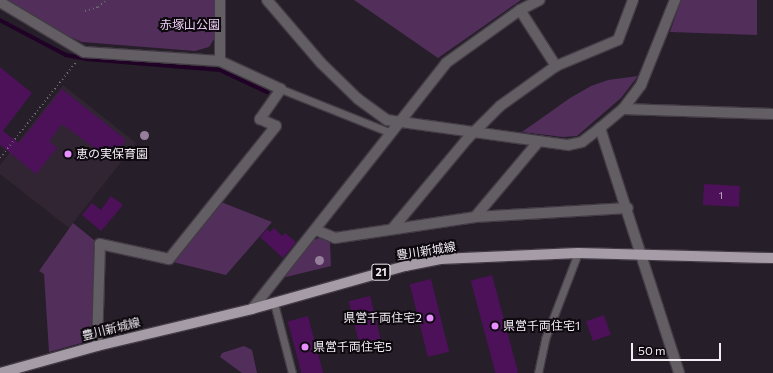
<!DOCTYPE html>
<meta charset="utf-8">
<style>
body{margin:0}
#map{position:relative;width:773px;height:373px;overflow:hidden;background:#261e28;font-family:Commissioner,"Noto Sans JP",sans-serif}
div>[style]{position:absolute}
.built>*{inset:0;background:#312534}
.green>*{inset:0;background:#522e5b}
.stream>*{height:3.5px;margin:-1.75px;padding:0 1.75px;transform-origin:1.75px;border-radius:1.75px;background:#1f0226}
.building>*{inset:0;background:#4d115a;transform-origin:0 0}
.path>*{height:2px;margin-top:-1px;transform-origin:0;background:repeating-linear-gradient(90deg,#716a73 0 1px,transparent 0 4px)}
.roads{filter:drop-shadow(1px 0 #433b45) drop-shadow(-1px 0 #433b45) drop-shadow(0 1px #433b45) drop-shadow(0 -1px #433b45)}
.lane>*{height:7px;margin:-3.5px;padding:0 3.5px;transform-origin:3.5px;border-radius:3.5px;background:#635e64}
.street>*{height:10px;margin:-5px;padding:0 5px;transform-origin:5px;border-radius:5px;background:#635e64}
.primary>*{height:10px;margin:-5px;padding:0 5px;transform-origin:5px;border-radius:5px;background:#a59ca7}
.trees>*{width:9px;height:9px;margin:-4.5px;border-radius:50%;background:#957f9a}
.dots>*{width:11px;height:11px;translate:-50% -50%;box-sizing:border-box;border:2px solid #0d090e;border-radius:50%}
span{translate:-50% -50%;white-space:nowrap;text-align:center;line-height:1.15;-webkit-text-stroke:4px #0d090e;paint-order:stroke}
.number-label{font-size:10px;color:#cab6ce}
.number-label span{-webkit-text-stroke-width:0}
.shield-label span{padding:1px 3px;background:#0d090e;border:1px solid;border-radius:3px;-webkit-text-stroke-width:0}
.shield-label{font-size:11px;color:#f3edf4;font-weight:700}
.park-label{font-size:12px;color:#efcff7}
.poi-label{font-size:12px;color:#f3edf4}
.left{translate:0 -50%;text-align:left}
.right{translate:-100% -50%;text-align:right}
.street-label{font-size:12px;color:#f3edf4}
.scale{position:absolute;left:631px;top:343px;width:90px;height:18px;box-sizing:border-box;border:2px solid #f3edf4;border-top:0;padding-left:5px;font-size:12px;line-height:14px;white-space:nowrap;color:#f3edf4;-webkit-text-stroke:3px #0d090e;paint-order:stroke}
</style>
<div id="map">
<div class="built">
<i style="clip-path:polygon(63px 85px,136px 143px,69px 228px,0 174px,0 165px)"></i>
</div>
<div class="green">
<i style="clip-path:polygon(8px 0,215px 0,216px 36px,209px 47px,195px 51px,82px 42px,66px 35px)"></i>
<i style="clip-path:polygon(354px 0,521px 0,438px 58px)"></i>
<i style="clip-path:polygon(681px 0,757px 0,757px 35px,670px 32px)"></i>
<i style="clip-path:polygon(638px 76px,621px 98px,577px 136px,563px 137px,522px 132px,570px 98px,591px 86px,608px 80px)"></i>
<i style="clip-path:polygon(221px 202px,272px 222px,226px 275px,173px 262px)"></i>
<i style="clip-path:polygon(73px 223px,94px 240px,92px 340px,49px 352px,44px 274px,39px 271px)"></i>
<i style="clip-path:polygon(320px 238px,330px 243px,331px 266px,282px 278px,313px 240px)"></i>
<i style="clip-path:polygon(244px 346px,252px 350px,257px 373px,242px 373px,220px 357px,222px 353px)"></i>
</div>
<div class="stream">
<i style="left:0;top:20px;width:75px;rotate:27.9deg"></i>
<i style="left:66px;top:55px;width:20px;rotate:11deg"></i>
<i style="left:86px;top:59px;width:134px;rotate:4.7deg"></i>
<i style="left:220px;top:70px;width:52px;rotate:25.1deg"></i>
</div>
<div class="building">
<i style="clip-path:polygon(0 67px,32px 93px,3px 131px,19px 143px,62px 89px,126px 140px,116px 154px,113px 152px,108px 158px,62px 124px,49px 141px,57px 148px,36px 174px,0 145px)"></i>
<i style="left:704px;top:184px;width:36px;height:21px;rotate:3deg"></i>
<i style="clip-path:polygon(111px 196px,123px 205px,101px 231px,82px 215px,92px 203px,101px 210px)"></i>
<i style="clip-path:polygon(274px 228px,282px 236px,285px 233px,296px 242px,283px 258px,260px 237px,267px 229px,270px 232px)"></i>
<i style="left:492px;top:275px;width:101px;height:22px;rotate:75deg"></i>
<i style="left:431px;top:279px;width:75px;height:22px;rotate:76deg"></i>
<i style="left:370px;top:296px;width:50px;height:22px;rotate:76deg"></i>
<i style="left:604px;top:315px;width:21px;height:19px;rotate:71deg"></i>
<i style="left:308px;top:316px;width:59px;height:21px;rotate:75deg"></i>
</div>
<div class="path">
<i style="left:85px;top:11px;width:14px;rotate:-17deg"></i>
<i style="left:98px;top:7px;width:11px;rotate:-38deg"></i>
<i style="left:0;top:158px;width:124px;rotate:-51.6deg"></i>
</div>
<div class="roads">
<div class="lane">
<i style="left:281px;top:89px;width:118px;rotate:21.8deg"></i>
<i style="left:274px;top:303px;width:72px;rotate:75.6deg"></i>
<i style="left:538px;top:373px;width:35px;rotate:-78deg"></i>
<i style="left:545px;top:339px;width:92px;rotate:-69deg"></i>
</div>
<div class="street">
<i style="left:267px;top:0;width:83px;rotate:49.4deg"></i>
<i style="left:321px;top:63px;width:52px;rotate:44.2deg"></i>
<i style="left:358px;top:99px;width:36px;rotate:36deg"></i>
<i style="left:387px;top:120px;width:183px;rotate:7.9deg"></i>
<i style="left:568px;top:145px;width:14px;rotate:-12deg"></i>
<i style="left:582px;top:142px;width:23px;rotate:-38deg"></i>
<i style="left:600px;top:128px;width:30px;rotate:-40deg"></i>
<i style="left:623px;top:109px;width:30px;rotate:-53deg"></i>
<i style="left:641px;top:85px;width:92px;rotate:-68.2deg"></i>
<i style="left:0;top:2px;width:98px;rotate:30.8deg"></i>
<i style="left:84px;top:52px;width:136px;rotate:3.8deg"></i>
<i style="left:220px;top:61px;width:67px;rotate:24.7deg"></i>
<i style="left:281px;top:89px;width:37px;rotate:125deg"></i>
<i style="left:260px;top:119px;width:17px;rotate:24deg"></i>
<i style="left:276px;top:126px;width:171px;rotate:128.8deg"></i>
<i style="left:169px;top:259px;width:71px;rotate:-167.7deg"></i>
<i style="left:100px;top:244px;width:102px;rotate:91.7deg"></i>
<i style="left:520px;top:10px;width:67px;rotate:57.3deg"></i>
<i style="left:220px;top:61px;width:61px;rotate:-90deg"></i>
<i style="left:623px;top:109px;width:150px;rotate:1.9deg"></i>
<i style="left:600px;top:128px;width:257px;rotate:72.1deg"></i>
<i style="left:475px;top:217px;width:99px;rotate:-49.9deg"></i>
<i style="left:393px;top:228px;width:117px;rotate:-50.2deg"></i>
<i style="left:468px;top:138px;width:45px;rotate:-45deg"></i>
<i style="left:500px;top:106px;width:69px;rotate:-35.5deg"></i>
<i style="left:556px;top:66px;width:67px;rotate:-22.8deg"></i>
<i style="left:618px;top:40px;width:43px;rotate:-69.4deg"></i>
<i style="left:316px;top:230px;width:21px;rotate:23deg"></i>
<i style="left:335px;top:238px;width:142px;rotate:-8.5deg"></i>
<i style="left:475px;top:217px;width:153px;rotate:-3.4deg"></i>
<i style="left:252px;top:309px;width:313px;rotate:-51.7deg"></i>
<i style="left:446px;top:63px;width:91px;rotate:-35.6deg"></i>
<i style="left:520px;top:10px;width:22px;rotate:-27deg"></i>
</div>
<div class="primary">
<i style="left:0;top:373px;width:101px;rotate:-15.6deg"></i>
<i style="left:97px;top:346px;width:159px;rotate:-13.4deg"></i>
<i style="left:252px;top:309px;width:159px;rotate:-15.7deg"></i>
<i style="left:405px;top:266px;width:36px;rotate:-11deg"></i>
<i style="left:440px;top:259px;width:138px;rotate:-2.5deg"></i>
<i style="left:578px;top:253px;width:195px;rotate:1.5deg"></i>
</div>
</div>
<div class="trees">
<i style="left:144px;top:135px"></i>
<i style="left:319px;top:260px"></i>
</div>
<div class="dots">
<i style="left:68px;top:154px;background:#e88eff"></i>
<i style="left:430px;top:318px;background:#e88eff"></i>
<i style="left:495px;top:326px;background:#e88eff"></i>
<i style="left:305px;top:347px;background:#e88eff"></i>
</div>
<div class="number-label">
<span style="left:721px;top:196px">1</span>
</div>
<div class="shield-label">
<span style="left:381px;top:272px">21</span>
</div>
<div class="park-label">
<span style="left:190px;top:25px">赤塚山公園</span>
</div>
<div class="poi-label">
<span class="left" style="left:76px;top:154px">恵の実保育園</span>
<span class="right" style="left:422px;top:318px">県営千両住宅2</span>
<span class="left" style="left:503px;top:326px">県営千両住宅1</span>
<span class="left" style="left:313px;top:347px">県営千両住宅5</span>
</div>
<div class="street-label">
<span style="left:426px;top:251px;rotate:-9deg">豊川新城線</span>
<span style="left:111px;top:329px;rotate:-14deg">豊川新城線</span>
</div>
<div class="scale">50 m</div>
</div>
